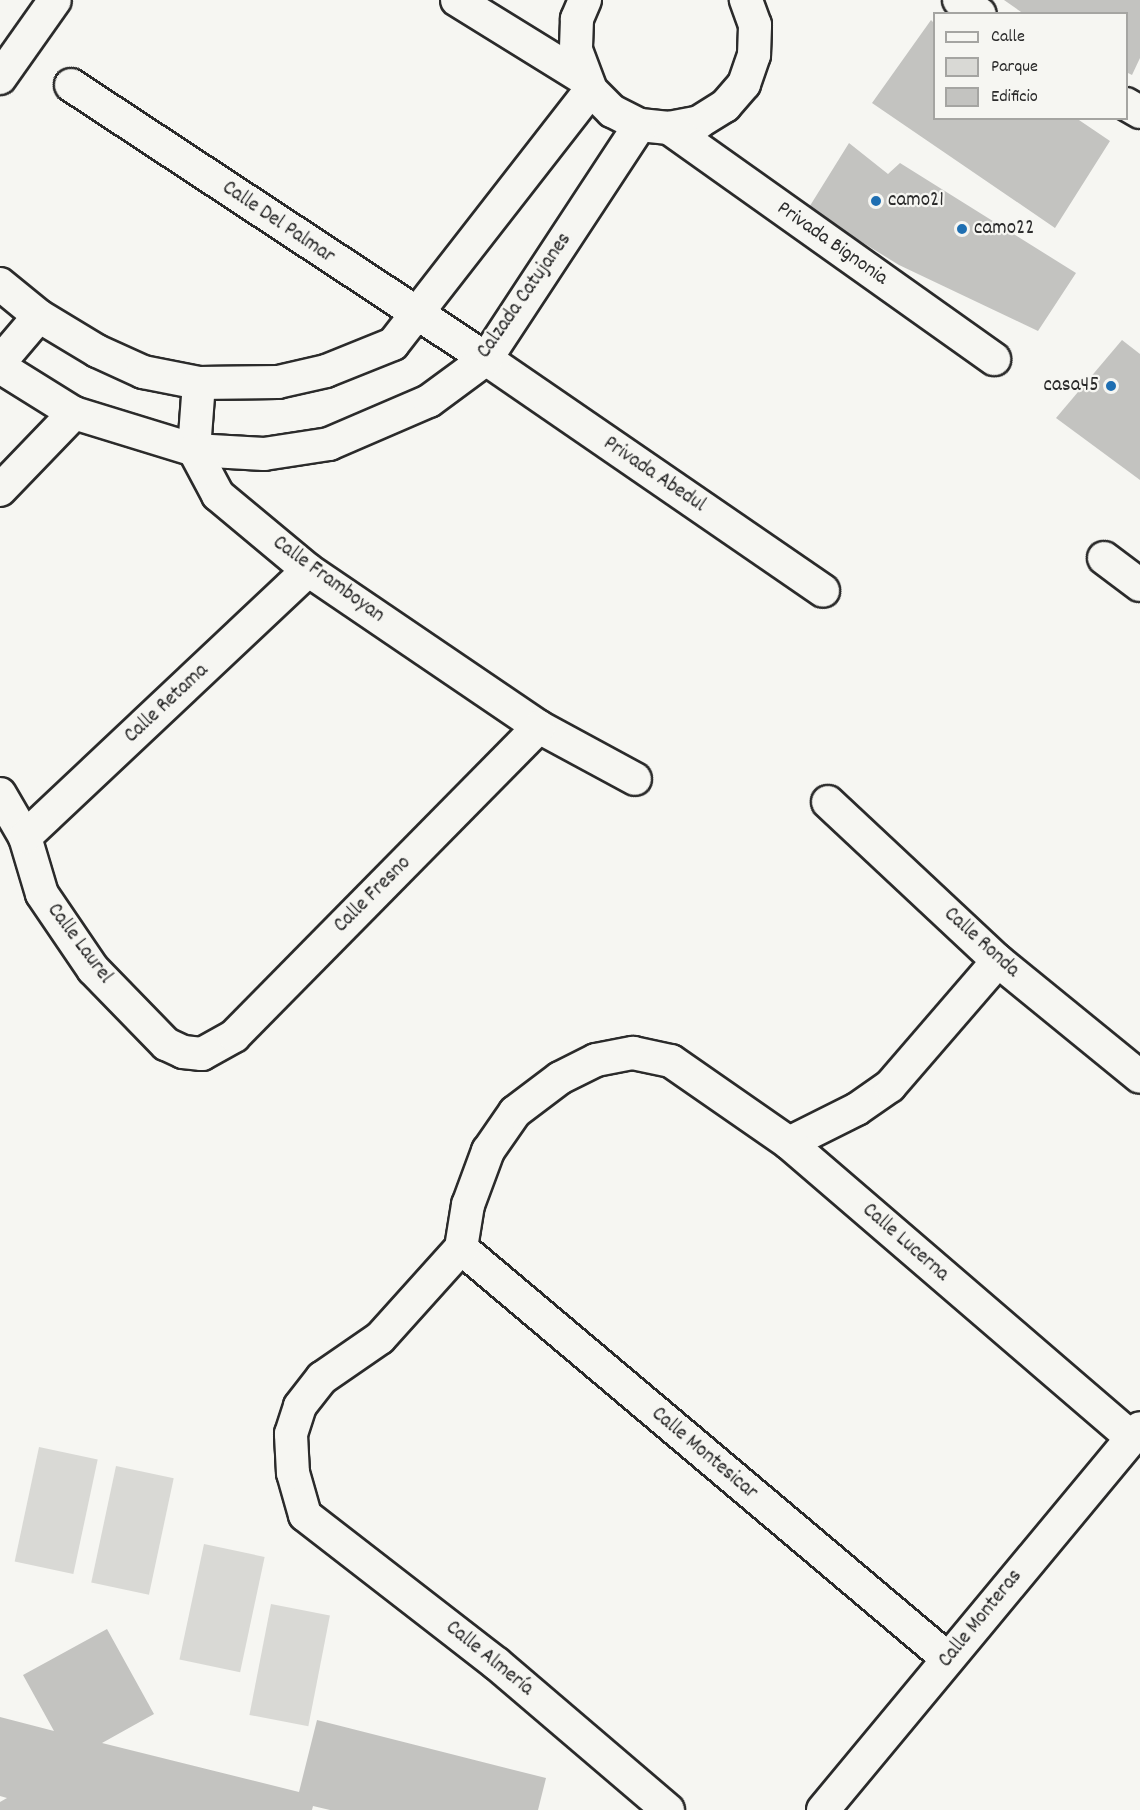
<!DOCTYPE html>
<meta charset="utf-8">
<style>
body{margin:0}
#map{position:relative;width:1140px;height:1810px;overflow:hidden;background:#f6f6f2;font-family:Dekko,sans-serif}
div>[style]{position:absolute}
.green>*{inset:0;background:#d9d9d5;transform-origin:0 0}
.building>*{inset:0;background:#c3c3c0}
.roads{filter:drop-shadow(2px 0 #2b2b2b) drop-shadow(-2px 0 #2b2b2b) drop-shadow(0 2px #2b2b2b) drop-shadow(0 -2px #2b2b2b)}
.minor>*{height:32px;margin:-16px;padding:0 16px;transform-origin:16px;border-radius:16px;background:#f6f6f2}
.dots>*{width:16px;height:16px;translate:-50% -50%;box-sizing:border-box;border:3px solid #f6f6f2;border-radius:50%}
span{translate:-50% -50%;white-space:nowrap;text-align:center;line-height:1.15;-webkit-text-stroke:4.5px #f6f6f2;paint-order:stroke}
.poi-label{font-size:21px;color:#2b2b2b}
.left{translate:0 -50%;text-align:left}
.right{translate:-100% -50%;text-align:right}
.street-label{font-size:21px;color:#2b2b2b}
.legend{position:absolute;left:933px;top:12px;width:195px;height:108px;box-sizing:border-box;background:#f6f6f2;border:2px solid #a5a5a2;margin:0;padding:8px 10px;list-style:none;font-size:18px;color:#2b2b2b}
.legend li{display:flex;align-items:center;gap:12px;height:30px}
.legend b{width:30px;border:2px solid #a5a5a2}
</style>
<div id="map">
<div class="green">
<i style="left:39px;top:1447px;width:60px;height:117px;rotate:12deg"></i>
<i style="left:116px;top:1466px;width:59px;height:119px;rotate:12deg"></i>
<i style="left:204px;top:1544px;width:62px;height:118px;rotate:12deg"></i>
<i style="left:271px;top:1604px;width:60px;height:113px;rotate:11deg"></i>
</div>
<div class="building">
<i style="clip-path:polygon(1004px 0,1140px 0,1140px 58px,1132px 75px,1126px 72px,1126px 14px,1024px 14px)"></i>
<i style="clip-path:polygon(931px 20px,934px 23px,934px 118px,1076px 118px,1110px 141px,1055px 228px,872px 103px)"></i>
<i style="clip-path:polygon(849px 143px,888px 174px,900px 163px,1076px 273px,1038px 331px,899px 265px,808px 209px)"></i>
<i style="clip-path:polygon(1122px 340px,1140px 354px,1140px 480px,1056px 418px)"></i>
<i style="clip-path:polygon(107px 1629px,154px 1714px,102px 1743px,299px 1792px,317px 1720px,546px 1778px,538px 1810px,330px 1810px,313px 1806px,312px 1810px,0 1810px,0 1802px,7px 1798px,0 1796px,0 1717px,54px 1731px,23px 1675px)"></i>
</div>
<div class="roads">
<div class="minor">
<i style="left:457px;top:0;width:150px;rotate:31.7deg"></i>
<i style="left:585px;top:0;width:21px;rotate:113deg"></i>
<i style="left:577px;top:19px;width:31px;rotate:92deg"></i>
<i style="left:576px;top:50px;width:43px;rotate:69.4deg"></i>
<i style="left:591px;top:90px;width:30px;rotate:45deg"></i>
<i style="left:612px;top:111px;width:31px;rotate:27deg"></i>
<i style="left:640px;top:125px;width:29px;rotate:6deg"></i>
<i style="left:669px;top:128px;width:31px;rotate:-11deg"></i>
<i style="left:699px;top:122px;width:31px;rotate:-32deg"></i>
<i style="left:725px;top:106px;width:29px;rotate:-49deg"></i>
<i style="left:744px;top:84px;width:31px;rotate:-71deg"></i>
<i style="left:754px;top:55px;width:30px;rotate:-88deg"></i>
<i style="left:755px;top:25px;width:27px;rotate:-110deg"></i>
<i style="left:959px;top:0;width:25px;rotate:34deg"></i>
<i style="left:0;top:78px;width:95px;rotate:-54.8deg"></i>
<i style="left:71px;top:85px;width:497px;rotate:33.4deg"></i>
<i style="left:486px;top:359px;width:409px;rotate:34.5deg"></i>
<i style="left:1126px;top:104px;width:16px;rotate:30deg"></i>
<i style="left:669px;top:128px;width:399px;rotate:35.4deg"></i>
<i style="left:0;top:284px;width:50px;rotate:39.4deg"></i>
<i style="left:39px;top:316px;width:68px;rotate:31.1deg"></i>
<i style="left:97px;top:351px;width:51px;rotate:24.5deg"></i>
<i style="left:143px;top:372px;width:57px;rotate:11.1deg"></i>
<i style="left:199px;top:383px;width:79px;rotate:-0.7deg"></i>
<i style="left:278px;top:382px;width:49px;rotate:-12.9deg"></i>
<i style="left:326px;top:371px;width:72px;rotate:-21.9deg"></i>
<i style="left:393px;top:344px;width:322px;rotate:-52.1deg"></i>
<i style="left:0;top:362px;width:60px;rotate:-49.7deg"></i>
<i style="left:0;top:367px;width:87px;rotate:31.9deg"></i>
<i style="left:74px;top:413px;width:126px;rotate:17.1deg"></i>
<i style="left:194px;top:450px;width:70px;rotate:3.3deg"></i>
<i style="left:264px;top:454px;width:66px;rotate:-8.7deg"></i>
<i style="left:329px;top:444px;width:109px;rotate:-23.3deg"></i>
<i style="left:429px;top:401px;width:71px;rotate:-36.4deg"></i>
<i style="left:486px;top:359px;width:280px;rotate:-56.7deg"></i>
<i style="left:199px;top:383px;width:67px;rotate:94.3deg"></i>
<i style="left:194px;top:450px;width:51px;rotate:61.9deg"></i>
<i style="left:218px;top:495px;width:117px;rotate:39.8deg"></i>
<i style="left:308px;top:570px;width:279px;rotate:34.2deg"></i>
<i style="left:539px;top:727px;width:109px;rotate:28.4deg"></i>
<i style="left:0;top:490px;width:107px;rotate:-46.1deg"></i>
<i style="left:1104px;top:558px;width:45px;rotate:36.9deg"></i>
<i style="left:0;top:794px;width:50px;rotate:59.8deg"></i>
<i style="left:25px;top:837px;width:59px;rotate:73.4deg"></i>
<i style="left:42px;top:894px;width:91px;rotate:55.8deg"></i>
<i style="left:93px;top:969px;width:105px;rotate:45.8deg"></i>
<i style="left:166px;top:1044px;width:19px;rotate:25deg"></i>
<i style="left:183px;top:1052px;width:19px;rotate:6deg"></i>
<i style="left:202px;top:1054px;width:37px;rotate:-29deg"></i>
<i style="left:234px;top:1036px;width:434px;rotate:-45.4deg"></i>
<i style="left:828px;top:802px;width:233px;rotate:43.1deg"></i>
<i style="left:998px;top:961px;width:183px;rotate:39.2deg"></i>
<i style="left:25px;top:837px;width:389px;rotate:-43.3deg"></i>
<i style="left:789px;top:1143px;width:76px;rotate:-26.6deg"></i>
<i style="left:857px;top:1109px;width:40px;rotate:-34.9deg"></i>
<i style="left:890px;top:1086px;width:165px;rotate:-49.2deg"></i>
<i style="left:461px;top:1248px;width:637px;rotate:40.16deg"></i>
<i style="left:668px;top:1810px;width:225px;rotate:-139.5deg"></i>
<i style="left:497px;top:1664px;width:243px;rotate:-142.2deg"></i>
<i style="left:305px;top:1515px;width:44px;rotate:-105.9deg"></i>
<i style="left:293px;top:1473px;width:39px;rotate:-93deg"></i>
<i style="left:291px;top:1434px;width:29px;rotate:-72deg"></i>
<i style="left:300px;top:1406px;width:36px;rotate:-52deg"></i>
<i style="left:322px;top:1378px;width:70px;rotate:-34.6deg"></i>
<i style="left:380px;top:1338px;width:121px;rotate:-48deg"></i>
<i style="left:461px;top:1248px;width:44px;rotate:-80.8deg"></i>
<i style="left:468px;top:1205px;width:58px;rotate:-69.7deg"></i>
<i style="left:488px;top:1151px;width:47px;rotate:-55.3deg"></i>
<i style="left:515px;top:1112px;width:56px;rotate:-37.1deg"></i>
<i style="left:560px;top:1078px;width:40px;rotate:-26.6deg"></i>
<i style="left:596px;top:1060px;width:38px;rotate:-11deg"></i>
<i style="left:633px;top:1053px;width:39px;rotate:12deg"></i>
<i style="left:671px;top:1061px;width:144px;rotate:34.8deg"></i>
<i style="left:789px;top:1143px;width:450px;rotate:40.7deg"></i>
<i style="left:823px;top:1810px;width:496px;rotate:-50.3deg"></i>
</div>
</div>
<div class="dots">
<i style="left:876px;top:201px;background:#1f6fb2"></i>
<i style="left:962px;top:229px;background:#1f6fb2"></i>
<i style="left:1111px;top:386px;background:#1f6fb2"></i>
</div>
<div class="poi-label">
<span class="left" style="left:888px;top:201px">camo21</span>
<span class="left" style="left:974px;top:229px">camo22</span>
<span class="right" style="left:1099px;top:386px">casa45</span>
</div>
<div class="street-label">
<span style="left:278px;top:223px;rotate:34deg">Calle Del Palmar</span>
<span style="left:832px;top:244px;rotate:35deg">Privada Bignonia</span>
<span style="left:525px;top:296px;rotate:-55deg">Calzada Catujanes</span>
<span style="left:654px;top:475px;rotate:34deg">Privada Abedul</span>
<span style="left:328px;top:580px;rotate:36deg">Calle Framboyan</span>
<span style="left:167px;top:704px;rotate:-43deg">Calle Retama</span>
<span style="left:373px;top:895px;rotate:-45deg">Calle Fresno</span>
<span style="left:981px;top:943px;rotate:42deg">Calle Ronda</span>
<span style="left:79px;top:944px;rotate:53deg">Calle Laurel</span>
<span style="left:905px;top:1243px;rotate:41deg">Calle Lucerna</span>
<span style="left:704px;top:1454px;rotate:40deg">Calle Montesicar</span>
<span style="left:981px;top:1619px;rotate:-51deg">Calle Monteras</span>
<span style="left:489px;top:1659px;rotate:39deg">Calle Almería</span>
</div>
<ul class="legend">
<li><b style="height:8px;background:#f6f6f2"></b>Calle</li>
<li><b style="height:16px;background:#d9d9d5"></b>Parque</li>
<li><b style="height:16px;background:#c3c3c0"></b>Edificio</li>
</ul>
</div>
